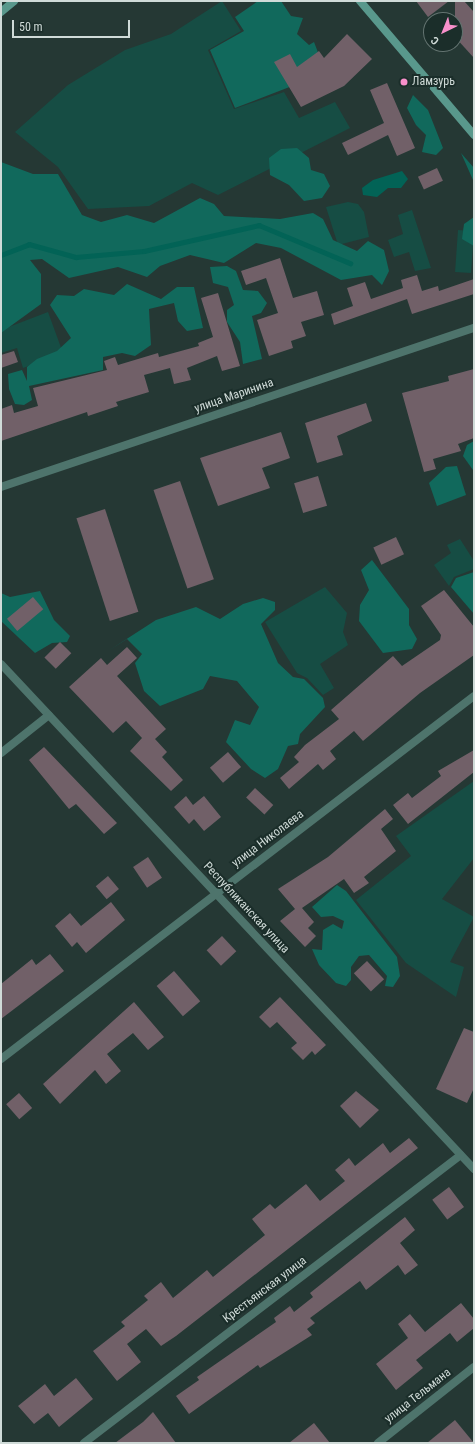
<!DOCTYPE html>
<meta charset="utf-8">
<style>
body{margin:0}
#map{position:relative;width:475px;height:1444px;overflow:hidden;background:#253834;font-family:"Roboto Condensed",sans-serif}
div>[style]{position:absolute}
.green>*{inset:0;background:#164d44;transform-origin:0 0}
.forest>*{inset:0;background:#11695c}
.water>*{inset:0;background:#026356}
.stream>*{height:4.5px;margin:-2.25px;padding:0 2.25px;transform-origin:2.25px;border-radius:2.25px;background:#026356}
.building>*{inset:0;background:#716068;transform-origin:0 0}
.minor>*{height:8px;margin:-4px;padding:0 4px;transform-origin:4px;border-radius:4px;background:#4e746c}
.secondary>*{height:8px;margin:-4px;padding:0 4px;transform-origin:4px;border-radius:4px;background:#59988c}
.dots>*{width:11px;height:11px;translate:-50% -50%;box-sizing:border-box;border:2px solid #1b2e2a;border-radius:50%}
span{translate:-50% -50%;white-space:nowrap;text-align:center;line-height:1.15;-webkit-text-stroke:4px #1b2e2a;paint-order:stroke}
.poi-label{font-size:12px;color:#d0dbd8}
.left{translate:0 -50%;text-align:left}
.street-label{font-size:12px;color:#d0dbd8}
.frame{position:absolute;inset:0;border:2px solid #d0dbd8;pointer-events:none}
.north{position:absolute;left:423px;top:12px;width:40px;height:40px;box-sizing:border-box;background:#1b2e2a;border:1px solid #637370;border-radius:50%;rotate:223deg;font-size:11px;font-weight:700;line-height:16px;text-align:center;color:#d0dbd8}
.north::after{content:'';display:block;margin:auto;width:14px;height:18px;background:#f890cb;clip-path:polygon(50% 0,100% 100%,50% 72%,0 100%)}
.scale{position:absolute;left:12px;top:20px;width:118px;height:18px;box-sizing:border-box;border:2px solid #d0dbd8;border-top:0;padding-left:5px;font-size:12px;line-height:14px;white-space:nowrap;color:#d0dbd8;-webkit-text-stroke:3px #1b2e2a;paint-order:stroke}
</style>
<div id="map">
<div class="green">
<i style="clip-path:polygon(222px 1px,241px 31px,208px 50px,234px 109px,284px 92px,299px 118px,335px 102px,350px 128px,218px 195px,192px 183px,149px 206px,88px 209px,58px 167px,15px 132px,68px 85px,125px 50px,171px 34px)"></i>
<i style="clip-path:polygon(348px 202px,358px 204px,364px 212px,369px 237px,338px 245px,326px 207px)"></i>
<i style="clip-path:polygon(412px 210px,431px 268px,415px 271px,409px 252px,394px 257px,388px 240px,403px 234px,398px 215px)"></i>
<i style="left:458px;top:230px;width:16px;height:42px;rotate:4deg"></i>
<i style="clip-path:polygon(48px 312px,63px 353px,23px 368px,17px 348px,1px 353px,1px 330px)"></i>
<i style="clip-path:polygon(460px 539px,474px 561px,474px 569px,454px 577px,449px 586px,434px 565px,451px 553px,447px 545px)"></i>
<i style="clip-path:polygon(325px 587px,347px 613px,343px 632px,348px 645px,320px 664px,334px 688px,323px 695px,307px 678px,297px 673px,265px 622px)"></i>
<i style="clip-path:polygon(474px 781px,474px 858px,442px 899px,474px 917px,450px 962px,464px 967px,456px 997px,406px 963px,356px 900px,411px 856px,396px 836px)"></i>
</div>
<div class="forest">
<i style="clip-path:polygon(258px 1px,281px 1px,291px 16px,303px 18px,297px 34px,309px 45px,314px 42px,319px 55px,305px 81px,235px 108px,210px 50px,244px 31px,235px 17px)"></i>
<i style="clip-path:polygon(413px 95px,428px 110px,443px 148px,436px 155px,422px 152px,426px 135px,416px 125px,407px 108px)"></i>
<i style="clip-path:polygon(297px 148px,309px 158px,311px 170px,324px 174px,330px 186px,322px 198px,304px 201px,289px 185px,270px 175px,269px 158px,281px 149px)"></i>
<i style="clip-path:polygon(461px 153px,474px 168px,474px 198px,473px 180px)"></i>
<i style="clip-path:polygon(1px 162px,33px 174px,58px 174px,82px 215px,101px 222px,127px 215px,154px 223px,200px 198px,214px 204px,224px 216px,280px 219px,313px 213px,323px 219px,333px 240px,357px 251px,368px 241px,384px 250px,389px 271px,382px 285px,372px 275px,341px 280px,281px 248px,256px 243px,224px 263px,190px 255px,160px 266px,147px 277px,118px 267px,69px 278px,42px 259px,30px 260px,41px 274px,41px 304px,1px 333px)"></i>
<i style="clip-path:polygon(474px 217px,474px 246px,462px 239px,464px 224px)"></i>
<i style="clip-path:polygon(227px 266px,236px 271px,243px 290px,258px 291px,267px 303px,261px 313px,252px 316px,262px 359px,243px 364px,240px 342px,227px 322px,227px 310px,234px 305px,228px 287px,213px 283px,210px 267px)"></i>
<i style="clip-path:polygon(127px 284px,161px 299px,177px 287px,194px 287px,203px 328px,187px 331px,178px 321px,174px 303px,149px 309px,151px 345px,135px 356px,122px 353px,103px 357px,103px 370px,29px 386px,32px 400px,24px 405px,15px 404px,9px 389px,8px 374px,22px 370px,27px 381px,27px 367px,37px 359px,57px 351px,71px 338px,50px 305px,57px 295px,74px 296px,84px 289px,114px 295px)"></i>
<i style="clip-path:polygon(474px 441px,474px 470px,473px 470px,463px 456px,467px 445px)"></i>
<i style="clip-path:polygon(457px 466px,466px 495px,437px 506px,429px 483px,446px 467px)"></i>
<i style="clip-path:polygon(372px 560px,409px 609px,409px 625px,417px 639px,412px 649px,383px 653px,359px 621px,360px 605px,369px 590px,361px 570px)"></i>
<i style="clip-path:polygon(474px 572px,474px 614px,451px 587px,456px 578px)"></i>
<i style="clip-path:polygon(40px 591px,54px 620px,70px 636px,67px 642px,52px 643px,35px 653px,1px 621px,1px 593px,10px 597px)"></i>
<i style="clip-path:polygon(263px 598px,275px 602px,275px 610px,261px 624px,278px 663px,293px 677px,304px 679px,323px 698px,325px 707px,300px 734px,298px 744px,288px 746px,278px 769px,265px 778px,251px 769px,226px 742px,235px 720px,250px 725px,259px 707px,237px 681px,210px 676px,203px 689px,160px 706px,144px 691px,135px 663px,142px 654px,127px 639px,108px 651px,156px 620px,196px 607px,220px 619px,243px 604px)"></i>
<i style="clip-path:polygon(337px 885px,346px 891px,397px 957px,400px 976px,393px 987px,385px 986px,387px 976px,369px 955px,359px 956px,351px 967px,351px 980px,346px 986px,336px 983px,319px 965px,312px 949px,322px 950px,323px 930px,333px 924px,342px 929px,344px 921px,333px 916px,321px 917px,312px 907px)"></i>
</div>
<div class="water">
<i style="clip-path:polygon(402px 171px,408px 179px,401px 188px,388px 188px,377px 197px,363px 195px,362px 188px,373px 180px)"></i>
</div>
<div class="stream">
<i style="left:1px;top:255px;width:30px;rotate:-21deg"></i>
<i style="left:29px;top:244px;width:49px;rotate:15.5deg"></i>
<i style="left:76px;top:257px;width:68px;rotate:-5deg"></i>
<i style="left:144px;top:251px;width:118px;rotate:-12.7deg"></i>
<i style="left:259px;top:225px;width:99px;rotate:22.7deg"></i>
</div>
<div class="building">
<i style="clip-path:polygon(416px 1px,449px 1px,428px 17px)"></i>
<i style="clip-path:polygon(455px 1px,464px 1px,474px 12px,474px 58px,455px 37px)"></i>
<i style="clip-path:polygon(347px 34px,372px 59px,344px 86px,301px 107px,274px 62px,290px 54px,297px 67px,319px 51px,324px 58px)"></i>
<i style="clip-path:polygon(387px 83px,415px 148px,397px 156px,388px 135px,348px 155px,342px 143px,384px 123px,370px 90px)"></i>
<i style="left:437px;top:168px;width:14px;height:21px;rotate:65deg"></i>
<i style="clip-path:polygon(280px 258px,293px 298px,317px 291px,324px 315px,301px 322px,306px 336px,291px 341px,293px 348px,269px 356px,257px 320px,278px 313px,266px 278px,246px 285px,241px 271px)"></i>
<i style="clip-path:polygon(417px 275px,422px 291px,438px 286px,439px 291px,474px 279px,474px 294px,412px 314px,407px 299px,334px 325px,331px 314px,353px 306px,347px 288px,365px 282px,371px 299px,403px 288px,401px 280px)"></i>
<i style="clip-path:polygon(218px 293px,240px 366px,222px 371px,217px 356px,187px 368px,191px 380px,174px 384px,170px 368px,144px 375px,149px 392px,116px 402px,118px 406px,88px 416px,87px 412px,1px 441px,1px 409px,12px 405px,14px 413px,38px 406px,33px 388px,107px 370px,104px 361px,115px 357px,118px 365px,158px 353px,159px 357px,199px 346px,198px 343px,213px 337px,201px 298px)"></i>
<i style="clip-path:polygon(14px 351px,18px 362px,1px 368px,1px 355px)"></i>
<i style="clip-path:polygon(474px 369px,474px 438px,458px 444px,461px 451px,433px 459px,436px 469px,424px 472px,402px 393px,449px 381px,448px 376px)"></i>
<i style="clip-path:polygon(366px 403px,372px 421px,337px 436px,343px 455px,317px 463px,305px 423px)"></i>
<i style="clip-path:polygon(281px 432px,290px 458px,262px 468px,270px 488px,218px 506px,200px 458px)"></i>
<i style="left:318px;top:476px;width:31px;height:25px;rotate:73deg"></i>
<i style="left:180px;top:481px;width:104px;height:28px;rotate:71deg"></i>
<i style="left:105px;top:509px;width:108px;height:30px;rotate:72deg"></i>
<i style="left:396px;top:537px;width:19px;height:25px;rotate:65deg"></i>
<i style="clip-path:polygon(444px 590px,474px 627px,474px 655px,420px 693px,363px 741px,354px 731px,330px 751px,336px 759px,323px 770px,318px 764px,289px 789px,280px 778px,299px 762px,294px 757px,305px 745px,339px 719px,331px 710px,393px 656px,402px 666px,440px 640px,441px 635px,421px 606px)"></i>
<i style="left:33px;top:597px;width:16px;height:34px;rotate:50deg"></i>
<i style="left:60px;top:642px;width:16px;height:22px;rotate:45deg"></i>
<i style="clip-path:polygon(127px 647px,137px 658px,117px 676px,166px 729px,155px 739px,167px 752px,162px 757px,183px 780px,171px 791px,130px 751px,142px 738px,126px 721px,113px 733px,69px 687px,101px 658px,107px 665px)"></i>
<i style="clip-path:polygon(44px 747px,117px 823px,104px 834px,76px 804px,69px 809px,29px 760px)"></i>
<i style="clip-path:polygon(474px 750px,474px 772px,408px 824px,393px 805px,408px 793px,412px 798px,441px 776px,438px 771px)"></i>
<i style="left:228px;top:752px;width:20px;height:24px;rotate:49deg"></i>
<i style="left:255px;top:788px;width:25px;height:13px;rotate:43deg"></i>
<i style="clip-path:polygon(186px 796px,193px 805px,204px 796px,221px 817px,204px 831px,194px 819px,189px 824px,174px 807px)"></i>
<i style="clip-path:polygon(385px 809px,393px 819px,381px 829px,396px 851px,364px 877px,369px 883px,354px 893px,344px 879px,302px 908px,314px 922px,308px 928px,316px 936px,305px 947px,280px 921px,295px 909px,278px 889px,328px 857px)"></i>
<i style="left:148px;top:857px;width:25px;height:18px;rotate:56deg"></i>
<i style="left:108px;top:876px;width:17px;height:16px;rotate:50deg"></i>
<i style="clip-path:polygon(111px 902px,125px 920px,86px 953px,77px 942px,72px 947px,55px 926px,70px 913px,81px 926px)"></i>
<i style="left:222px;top:936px;width:21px;height:21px;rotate:47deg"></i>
<i style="clip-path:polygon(50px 954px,64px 971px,1px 1019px,1px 984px,32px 959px,36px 965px)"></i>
<i style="left:367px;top:961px;width:25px;height:18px;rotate:47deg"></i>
<i style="left:174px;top:971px;width:40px;height:23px;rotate:49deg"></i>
<i style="clip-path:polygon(280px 997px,326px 1045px,315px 1055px,312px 1051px,303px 1060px,291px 1048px,297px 1043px,277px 1022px,270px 1028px,259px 1017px)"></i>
<i style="clip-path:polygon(134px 1002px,164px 1037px,148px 1050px,133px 1033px,107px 1054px,121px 1071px,106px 1084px,95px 1070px,60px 1104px,43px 1084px)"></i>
<i style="clip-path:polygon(464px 1028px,474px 1032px,474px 1088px,467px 1103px,436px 1089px)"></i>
<i style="clip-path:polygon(356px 1091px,379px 1110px,360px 1128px,340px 1106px)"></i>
<i style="left:19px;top:1093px;width:20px;height:17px;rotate:49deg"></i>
<i style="clip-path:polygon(409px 1138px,418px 1148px,176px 1336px,161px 1346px,146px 1329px,127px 1344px,141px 1362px,117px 1381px,93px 1351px,125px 1326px,121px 1322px,148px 1300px,144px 1296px,161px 1282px,173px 1298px,207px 1270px,213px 1277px,265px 1235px,252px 1219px,270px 1204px,275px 1209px,306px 1184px,320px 1201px,345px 1181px,335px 1170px,349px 1158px,355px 1166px,383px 1143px,390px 1153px)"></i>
<i style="left:449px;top:1187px;width:25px;height:21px;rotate:53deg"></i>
<i style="clip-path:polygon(405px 1217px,415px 1230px,400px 1243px,418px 1265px,405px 1275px,398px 1265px,366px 1290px,360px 1281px,310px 1318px,315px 1323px,307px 1329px,312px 1335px,260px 1368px,258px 1365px,189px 1414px,176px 1396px,199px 1380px,197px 1377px,276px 1322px,274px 1318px,290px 1306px,294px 1312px,313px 1297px,310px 1293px)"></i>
<i style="clip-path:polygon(461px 1303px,474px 1319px,474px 1328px,457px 1342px,450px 1333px,416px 1360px,423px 1368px,396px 1390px,376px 1364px,408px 1338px,398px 1324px,410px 1314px,425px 1332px)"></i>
<i style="clip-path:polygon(76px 1378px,93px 1399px,59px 1427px,48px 1413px,34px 1424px,18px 1406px,45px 1384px,54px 1396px)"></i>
<i style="clip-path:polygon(153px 1412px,176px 1443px,115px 1443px,143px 1422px)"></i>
<i style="clip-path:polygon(455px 1420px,474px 1443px,427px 1443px)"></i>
<i style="clip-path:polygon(314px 1423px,330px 1443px,289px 1443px)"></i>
</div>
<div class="minor">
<i style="left:1px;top:487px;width:499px;rotate:-18.6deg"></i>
<i style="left:1px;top:664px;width:692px;rotate:46.87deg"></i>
<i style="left:1px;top:753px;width:61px;rotate:-38.4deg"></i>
<i style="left:1px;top:1059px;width:596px;rotate:-37.5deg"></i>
<i style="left:84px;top:1443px;width:474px;rotate:-37.4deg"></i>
<i style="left:378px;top:1443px;width:122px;rotate:-38.4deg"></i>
</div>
<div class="secondary">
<i style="left:360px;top:1px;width:176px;rotate:49.6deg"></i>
<i style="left:1px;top:12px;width:17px;rotate:-40deg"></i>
</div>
<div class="dots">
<i style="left:404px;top:82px;background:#f890cb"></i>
</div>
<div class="poi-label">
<span class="left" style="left:412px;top:82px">Ламзурь</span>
</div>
<div class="street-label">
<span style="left:234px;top:396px;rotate:-19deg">улица Маринина</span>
<span style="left:268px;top:839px;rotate:-37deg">улица Николаева</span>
<span style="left:246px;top:908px;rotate:47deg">Республиканская улица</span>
<span style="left:265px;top:1290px;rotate:-37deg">Крестьянская улица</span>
<span style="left:418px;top:1396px;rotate:-38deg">улица Тельмана</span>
</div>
<div class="frame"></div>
<div class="north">С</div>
<div class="scale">50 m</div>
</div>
